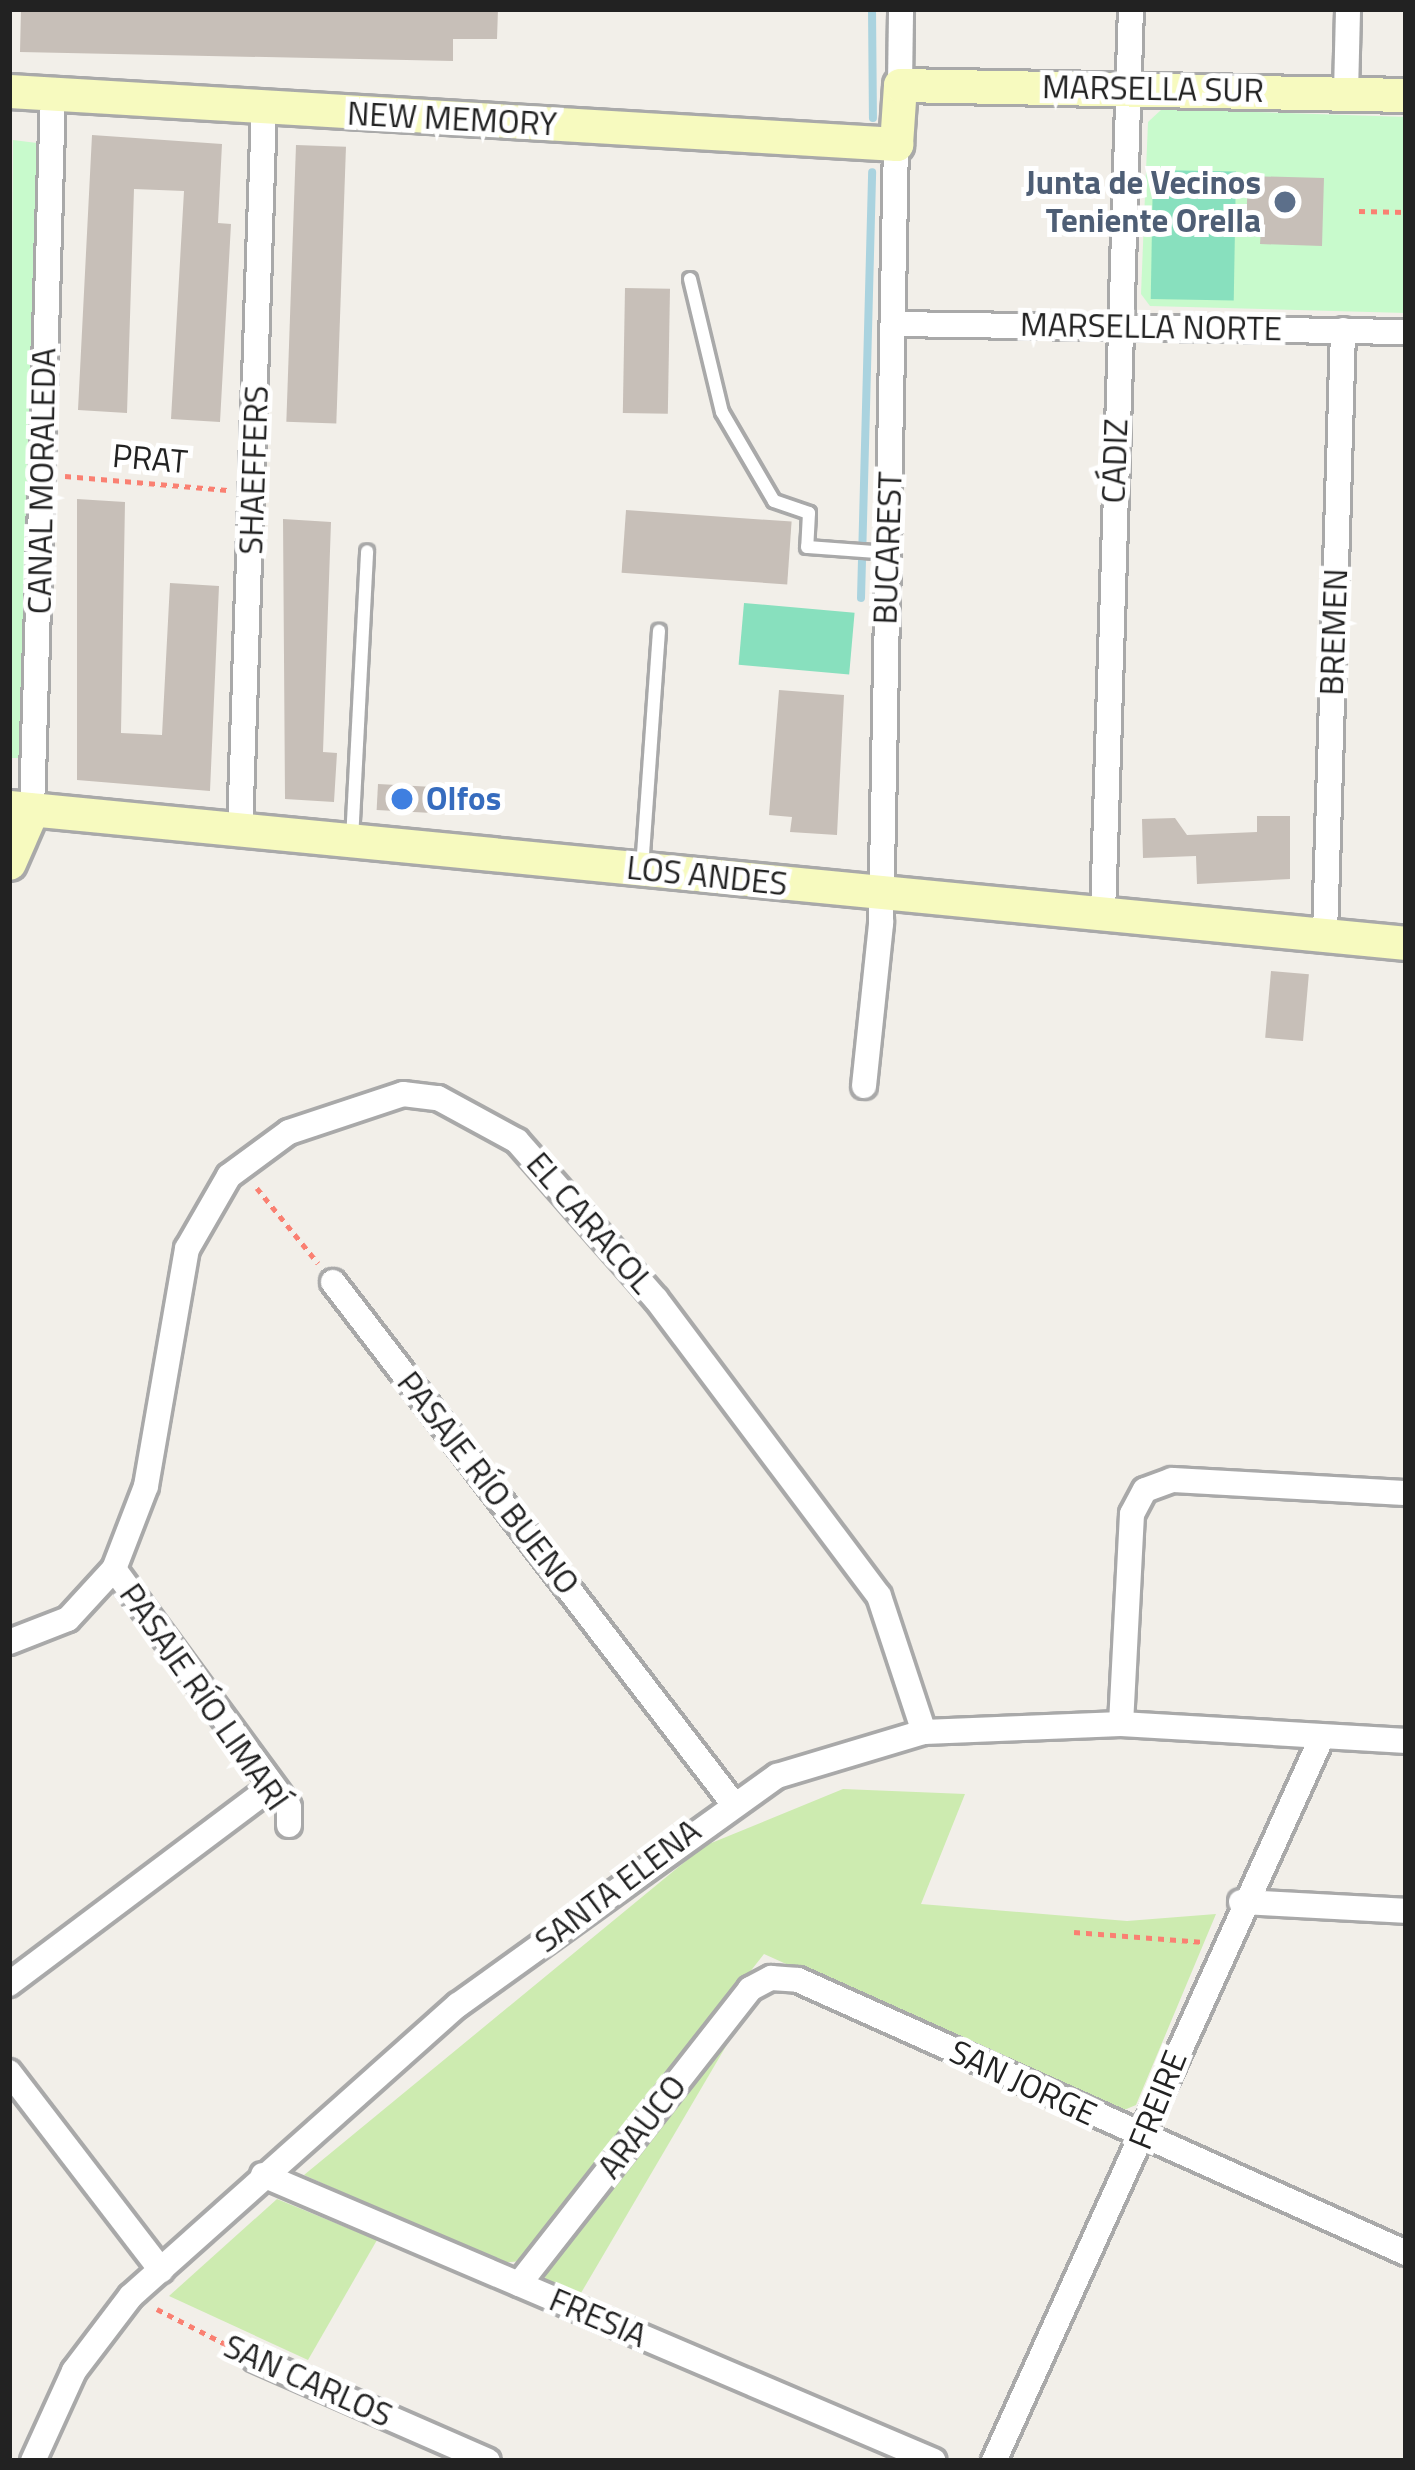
<!DOCTYPE html>
<meta charset="utf-8">
<style>
body{margin:0}
#map{position:relative;width:1415px;height:2470px;overflow:hidden;background:#f2efe9;font-family:"Titillium Web",sans-serif}
div>[style]{position:absolute}
.grass>*{inset:0;background:#cdebb0}
.park>*{inset:0;background:#c8facc}
.pitch>*{inset:0;background:#88e0be;transform-origin:0 0}
.stream>*{height:8px;margin:-4px;padding:0 4px;transform-origin:4px;border-radius:4px;background:#aad3df}
.building>*{inset:0;background:#c7bfb8;transform-origin:0 0}
.path>*{height:4.5px;margin-top:-2.25px;transform-origin:0;background:repeating-linear-gradient(90deg,#fa8072 0 6px,transparent 0 12px)}
.roads{filter:drop-shadow(3px 0 #a9a9a9) drop-shadow(-3px 0 #a9a9a9) drop-shadow(0 3px #a9a9a9) drop-shadow(0 -3px #a9a9a9)}
.lane>*{height:12px;margin:-6px;padding:0 6px;transform-origin:6px;border-radius:6px;background:#fff}
.street>*{height:24px;margin:-12px;padding:0 12px;transform-origin:12px;border-radius:12px;background:#fff}
.secondary>*{height:33px;margin:-16.5px;padding:0 16.5px;transform-origin:16.5px;border-radius:16.5px;background:#f7fabf}
.dots>*{width:33px;height:33px;translate:-50% -50%;box-sizing:border-box;border:6px solid #fff;border-radius:50%}
span{translate:-50% -50%;white-space:nowrap;text-align:center;line-height:1.15;-webkit-text-stroke:10px #fff;paint-order:stroke}
.street-label{font-size:33px;color:#222}
.service-label{font-size:33px;color:#4e5e75;font-weight:700}
.right{translate:-100% -50%;text-align:right}
.shop-label{font-size:33px;color:#366cbe;font-weight:700}
.left{translate:0 -50%;text-align:left}
.frame{position:absolute;inset:0;border:12px solid #222;pointer-events:none}
</style>
<div id="map">
<div class="grass">
<i style="clip-path:polygon(843px 1789px,965px 1794px,921px 1904px,1127px 1921px,1216px 1914px,1136px 2105px,1117px 2113px,764px 1954px,522px 2261px,499px 2263px,304px 2175px,704px 1846px)"></i>
<i style="clip-path:polygon(759px 1990px,581px 2293px,545px 2280px,546px 2262px)"></i>
<i style="clip-path:polygon(277px 2199px,377px 2240px,308px 2360px,169px 2296px)"></i>
</div>
<div class="park">
<i style="clip-path:polygon(1162px 109px,1406px 117px,1406px 313px,1150px 306px,1141px 294px,1148px 122px)"></i>
<i style="clip-path:polygon(13px 140px,37px 143px,19px 758px,9px 758px)"></i>
</div>
<div class="pitch">
<i style="left:1153px;top:170px;width:83px;height:129px;rotate:1deg"></i>
<i style="left:744px;top:603px;width:111px;height:62px;rotate:5deg"></i>
</div>
<div class="stream">
<i style="left:872px;top:9px;width:109px;rotate:89.5deg"></i>
<i style="left:861px;top:598px;width:426px;rotate:-88.5deg"></i>
</div>
<div class="building">
<i style="clip-path:polygon(21px 9px,498px 9px,497px 39px,453px 39px,453px 61px,20px 52px)"></i>
<i style="clip-path:polygon(92px 135px,222px 144px,218px 223px,231px 224px,220px 422px,171px 419px,184px 191px,134px 189px,127px 413px,78px 410px)"></i>
<i style="left:296px;top:145px;width:50px;height:277px;rotate:2deg"></i>
<i style="clip-path:polygon(1248px 176px,1324px 178px,1322px 246px,1260px 244px,1261px 227px,1246px 226px)"></i>
<i style="left:625px;top:288px;width:45px;height:125px;rotate:1deg"></i>
<i style="clip-path:polygon(77px 499px,125px 502px,121px 733px,162px 735px,170px 583px,219px 586px,210px 791px,77px 780px)"></i>
<i style="left:626px;top:510px;width:166px;height:63px;rotate:4deg"></i>
<i style="clip-path:polygon(283px 519px,331px 522px,323px 752px,337px 753px,334px 802px,285px 799px)"></i>
<i style="clip-path:polygon(779px 690px,844px 695px,837px 835px,790px 832px,792px 817px,769px 815px)"></i>
<i style="left:378px;top:784px;width:51px;height:26px;rotate:3deg"></i>
<i style="clip-path:polygon(1257px 816px,1290px 816px,1290px 879px,1197px 884px,1196px 856px,1143px 858px,1142px 819px,1175px 818px,1187px 835px,1257px 832px)"></i>
<i style="left:1271px;top:971px;width:38px;height:67px;rotate:5deg"></i>
</div>
<div class="path">
<i style="left:1359px;top:211px;width:47px;rotate:1.2deg"></i>
<i style="left:65px;top:476px;width:163px;rotate:4.9deg"></i>
<i style="left:257px;top:1188px;width:97px;rotate:50.9deg"></i>
<i style="left:1074px;top:1932px;width:130px;rotate:4.4deg"></i>
<i style="left:157px;top:2309px;width:85px;rotate:27.2deg"></i>
</div>
<div class="roads">
<div class="lane">
<i style="left:690px;top:279px;width:137px;rotate:76.5deg"></i>
<i style="left:722px;top:412px;width:103px;rotate:59.7deg"></i>
<i style="left:774px;top:501px;width:37px;rotate:19deg"></i>
<i style="left:809px;top:513px;width:34px;rotate:93deg"></i>
<i style="left:807px;top:547px;width:81px;rotate:4.2deg"></i>
<i style="left:352px;top:840px;width:289px;rotate:-87deg"></i>
<i style="left:642px;top:868px;width:238px;rotate:-85.9deg"></i>
</div>
<div class="street">
<i style="left:900px;top:85px;width:76px;rotate:-89.2deg"></i>
<i style="left:1346px;top:93px;width:84px;rotate:-88.6deg"></i>
<i style="left:895px;top:324px;width:511px;rotate:0.9deg"></i>
<i style="left:32px;top:810px;width:715px;rotate:-88.32deg"></i>
<i style="left:240px;top:831px;width:722px;rotate:-88.1deg"></i>
<i style="left:1103px;top:913px;width:904px;rotate:-88.23deg"></i>
<i style="left:1325px;top:934px;width:604px;rotate:-88.29deg"></i>
<i style="left:864px;top:1086px;width:164px;rotate:-84deg"></i>
<i style="left:881px;top:923px;width:779px;rotate:-88.9deg"></i>
<i style="left:333px;top:1282px;width:655px;rotate:52.5deg"></i>
<i style="left:114px;top:1569px;width:295px;rotate:53.7deg"></i>
<i style="left:289px;top:1807px;width:18px;rotate:90deg"></i>
<i style="left:9px;top:1642px;width:63px;rotate:-21.3deg"></i>
<i style="left:68px;top:1619px;width:68px;rotate:-47.4deg"></i>
<i style="left:114px;top:1569px;width:89px;rotate:-68.9deg"></i>
<i style="left:146px;top:1486px;width:241px;rotate:-80.2deg"></i>
<i style="left:187px;top:1249px;width:84px;rotate:-60.1deg"></i>
<i style="left:229px;top:1176px;width:74px;rotate:-36.3deg"></i>
<i style="left:289px;top:1132px;width:120px;rotate:-18.4deg"></i>
<i style="left:403px;top:1094px;width:35px;rotate:7deg"></i>
<i style="left:438px;top:1098px;width:90px;rotate:28.6deg"></i>
<i style="left:517px;top:1141px;width:210px;rotate:48.7deg"></i>
<i style="left:656px;top:1299px;width:371px;rotate:53.1deg"></i>
<i style="left:879px;top:1596px;width:143px;rotate:71.7deg"></i>
<i style="left:1121px;top:1724px;width:210px;rotate:-87deg"></i>
<i style="left:1132px;top:1514px;width:27px;rotate:-62deg"></i>
<i style="left:1145px;top:1490px;width:29px;rotate:-20deg"></i>
<i style="left:1172px;top:1480px;width:234px;rotate:3.2deg"></i>
<i style="left:1241px;top:1902px;width:165px;rotate:3.1deg"></i>
<i style="left:9px;top:1984px;width:310px;rotate:-36.9deg"></i>
<i style="left:9px;top:2072px;width:250px;rotate:52.5deg"></i>
<i style="left:263px;top:2175px;width:729px;rotate:23.09deg"></i>
<i style="left:519px;top:2284px;width:375px;rotate:-51.9deg"></i>
<i style="left:750px;top:1989px;width:24px;rotate:-28deg"></i>
<i style="left:771px;top:1978px;width:27px;rotate:4deg"></i>
<i style="left:798px;top:1980px;width:666px;rotate:24.18deg"></i>
<i style="left:255px;top:2359px;width:254px;rotate:23.6deg"></i>
<i style="left:33px;top:2461px;width:99px;rotate:-65.5deg"></i>
<i style="left:74px;top:2371px;width:94px;rotate:-52.8deg"></i>
<i style="left:131px;top:2296px;width:438px;rotate:-41.7deg"></i>
<i style="left:458px;top:2005px;width:393px;rotate:-35.7deg"></i>
<i style="left:777px;top:1776px;width:153px;rotate:-16.7deg"></i>
<i style="left:924px;top:1732px;width:197px;rotate:-2.3deg"></i>
<i style="left:1121px;top:1724px;width:286px;rotate:3.4deg"></i>
<i style="left:994px;top:2461px;width:793px;rotate:-65.63deg"></i>
</div>
<div class="secondary">
<i style="left:9px;top:91px;width:889px;rotate:3.42deg"></i>
<i style="left:896px;top:144px;width:59px;rotate:-86.1deg"></i>
<i style="left:900px;top:85px;width:506px;rotate:1.13deg"></i>
<i style="left:9px;top:807px;width:1404px;rotate:5.56deg"></i>
<i style="left:9px;top:863px;width:58px;rotate:-66.5deg"></i>
</div>
</div>
<div class="dots">
<i style="left:1285px;top:202px;background:#5c6f8a"></i>
<i style="left:402px;top:799px;background:#3f7fe0"></i>
</div>
<div class="street-label">
<span style="left:1153px;top:89px;rotate:1deg">MARSELLA SUR</span>
<span style="left:452px;top:119px;rotate:3deg">NEW MEMORY</span>
<span style="left:1151px;top:327px;rotate:1deg">MARSELLA NORTE</span>
<span style="left:150px;top:459px;rotate:5deg">PRAT</span>
<span style="left:1115px;top:461px;rotate:-88deg">CÁDIZ</span>
<span style="left:254px;top:470px;rotate:-88deg">SHAEFFERS</span>
<span style="left:42px;top:481px;rotate:-89deg">CANAL MORALEDA</span>
<span style="left:888px;top:548px;rotate:-88deg">BUCAREST</span>
<span style="left:1334px;top:632px;rotate:-88deg">BREMEN</span>
<span style="left:707px;top:876px;rotate:6deg">LOS ANDES</span>
<span style="left:590px;top:1223px;rotate:49deg">EL CARACOL</span>
<span style="left:488px;top:1483px;rotate:52deg">PASAJE RÍO BUENO</span>
<span style="left:204px;top:1697px;rotate:55deg">PASAJE RÍO LIMARÍ</span>
<span style="left:618px;top:1886px;rotate:-37deg">SANTA ELENA</span>
<span style="left:1023px;top:2083px;rotate:25deg">SAN JORGE</span>
<span style="left:1158px;top:2100px;rotate:-68deg">FREIRE</span>
<span style="left:642px;top:2127px;rotate:-52deg">ARAUCO</span>
<span style="left:598px;top:2318px;rotate:23deg">FRESIA</span>
<span style="left:308px;top:2381px;rotate:24deg">SAN CARLOS</span>
</div>
<div class="service-label">
<span class="right" style="left:1261px;top:202px">Junta de Vecinos<br>Teniente Orella</span>
</div>
<div class="shop-label">
<span class="left" style="left:426px;top:799px">Olfos</span>
</div>
<div class="frame"></div>
</div>
